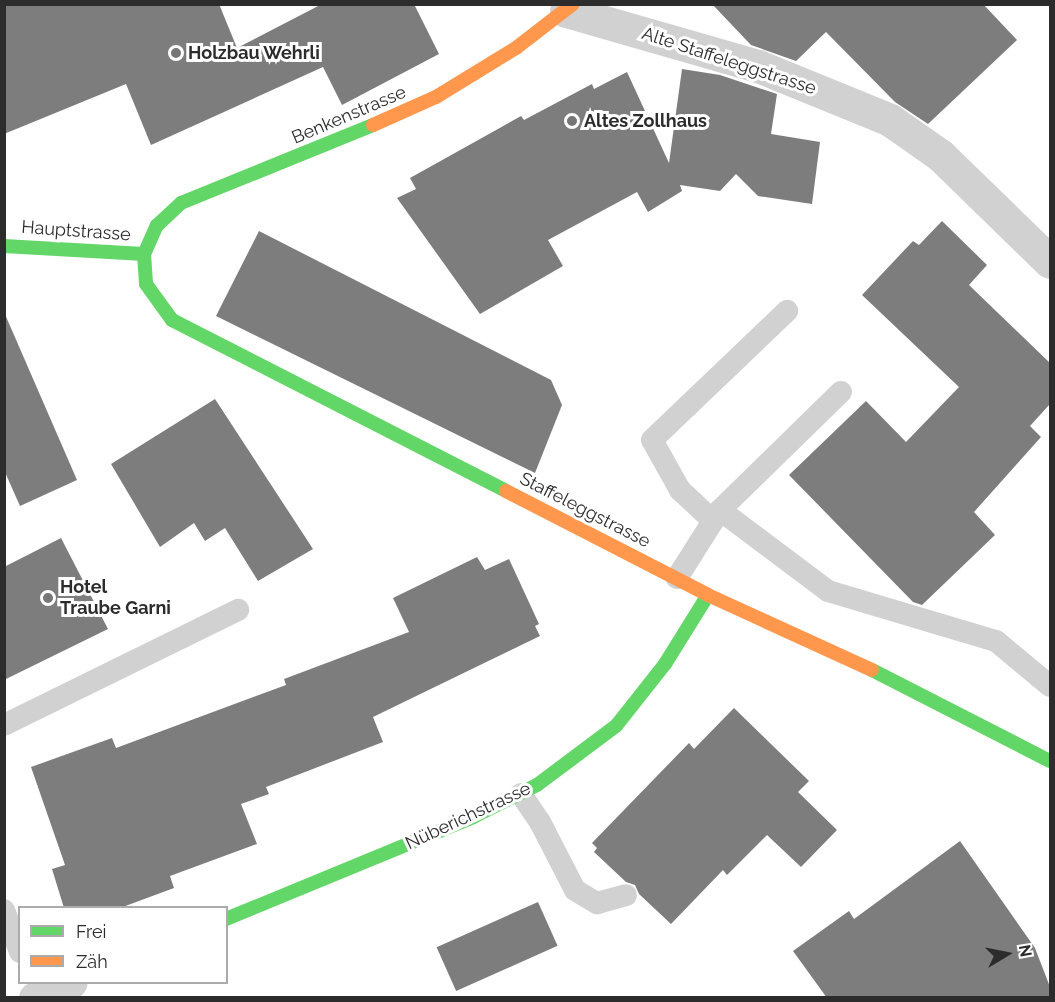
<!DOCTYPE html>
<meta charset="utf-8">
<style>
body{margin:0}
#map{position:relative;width:1055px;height:1002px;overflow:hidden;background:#fff;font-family:Raleway,sans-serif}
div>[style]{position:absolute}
.building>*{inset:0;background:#7d7d7d;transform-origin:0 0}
.lane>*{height:22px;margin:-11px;padding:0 11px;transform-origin:11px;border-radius:11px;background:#d1d1d1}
.street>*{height:33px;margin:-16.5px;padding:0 16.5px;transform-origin:16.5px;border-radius:16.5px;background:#d1d1d1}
.fast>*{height:14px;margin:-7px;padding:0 7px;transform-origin:7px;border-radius:7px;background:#63d668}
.slow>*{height:14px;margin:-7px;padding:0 7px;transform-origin:7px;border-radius:7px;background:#ff974d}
.dots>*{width:16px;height:16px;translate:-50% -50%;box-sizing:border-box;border:3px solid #fff;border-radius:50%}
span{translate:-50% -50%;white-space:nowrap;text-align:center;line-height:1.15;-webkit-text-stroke:6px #fff;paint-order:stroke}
.poi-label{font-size:18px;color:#2c2c2c;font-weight:700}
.left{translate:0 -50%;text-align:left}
.street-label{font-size:18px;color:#2c2c2c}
.frame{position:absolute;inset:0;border:6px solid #2c2c2c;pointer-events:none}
.legend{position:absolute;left:18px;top:906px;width:210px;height:78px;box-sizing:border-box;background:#fff;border:2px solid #ababab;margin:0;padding:8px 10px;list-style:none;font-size:18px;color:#2c2c2c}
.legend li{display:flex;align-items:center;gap:12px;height:30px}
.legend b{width:30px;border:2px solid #ababab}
.north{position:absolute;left:977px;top:924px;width:60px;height:60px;-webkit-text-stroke:4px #fff;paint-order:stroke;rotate:80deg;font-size:16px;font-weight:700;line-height:24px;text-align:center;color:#2c2c2c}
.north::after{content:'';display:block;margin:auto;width:21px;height:27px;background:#2c2c2c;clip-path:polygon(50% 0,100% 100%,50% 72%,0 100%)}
</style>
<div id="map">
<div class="building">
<i style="clip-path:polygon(4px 4px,219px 4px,237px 48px,322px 4px,414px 4px,439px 54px,342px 105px,323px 67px,151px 145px,126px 84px,4px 134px)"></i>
<i style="clip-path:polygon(712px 4px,983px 4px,1017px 40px,928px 124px,895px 102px,826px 32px,796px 61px,751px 45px)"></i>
<i style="clip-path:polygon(682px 69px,720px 75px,777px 94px,771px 134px,820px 142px,812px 204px,758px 196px,736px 174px,720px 191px,680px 185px,682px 191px,648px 212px,637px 192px,548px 240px,563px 266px,480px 314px,397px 198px,416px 189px,410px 178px,521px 116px,524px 120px,592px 84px,594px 89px,627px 72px,669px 163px)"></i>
<i style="clip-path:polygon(942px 221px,987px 265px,969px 285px,1050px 363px,1050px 404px,1030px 426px,1041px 437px,974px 512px,995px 535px,922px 605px,913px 602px,789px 475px,866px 401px,906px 442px,959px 387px,862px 295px,913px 241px,919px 245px)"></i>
<i style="clip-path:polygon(259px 231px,551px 380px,562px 405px,535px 473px,216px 316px)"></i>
<i style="clip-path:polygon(4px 312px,77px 480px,20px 506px,4px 470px)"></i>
<i style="clip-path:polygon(215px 399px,313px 549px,258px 581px,225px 528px,205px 541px,194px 523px,160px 547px,111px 464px)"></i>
<i style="clip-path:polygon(61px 538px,108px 629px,4px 680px,4px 567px)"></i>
<i style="clip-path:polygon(477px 557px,485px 570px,509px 559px,539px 624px,535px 626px,540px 636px,373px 717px,383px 742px,266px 787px,269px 794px,241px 804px,257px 844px,170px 876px,174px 888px,120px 908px,64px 908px,52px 869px,65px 865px,31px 767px,112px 738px,116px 748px,286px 685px,284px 679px,409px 632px,393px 598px)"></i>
<i style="clip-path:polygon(734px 708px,809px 781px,798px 792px,837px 830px,801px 867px,767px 835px,727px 875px,723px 870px,671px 924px,639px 894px,635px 885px,626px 882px,594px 852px,597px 848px,592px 843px,689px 743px,694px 749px)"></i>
<i style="clip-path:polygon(960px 841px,1035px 948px,1050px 987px,1050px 998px,827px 998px,793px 951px,849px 911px,854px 919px)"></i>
<i style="left:538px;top:902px;width:48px;height:111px;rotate:66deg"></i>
</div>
<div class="lane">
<i style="left:720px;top:510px;width:135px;rotate:36.9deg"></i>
<i style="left:828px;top:591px;width:175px;rotate:16.6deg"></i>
<i style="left:996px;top:641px;width:70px;rotate:39.8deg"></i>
<i style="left:712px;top:520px;width:44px;rotate:-136.8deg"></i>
<i style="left:680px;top:490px;width:57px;rotate:-119.2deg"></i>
<i style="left:652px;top:440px;width:187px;rotate:-43.7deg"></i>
<i style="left:677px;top:578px;width:80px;rotate:-57.7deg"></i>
<i style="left:720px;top:510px;width:169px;rotate:-44.3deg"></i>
<i style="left:4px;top:725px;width:261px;rotate:-26.2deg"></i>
<i style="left:521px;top:794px;width:34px;rotate:56deg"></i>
<i style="left:540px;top:822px;width:76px;rotate:62.8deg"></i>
<i style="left:575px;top:890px;width:26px;rotate:31deg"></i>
<i style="left:597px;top:903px;width:30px;rotate:-15deg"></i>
<i style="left:4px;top:910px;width:45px;rotate:69.1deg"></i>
</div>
<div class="street">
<i style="left:566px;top:11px;width:200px;rotate:16deg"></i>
<i style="left:758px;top:66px;width:143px;rotate:22.2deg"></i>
<i style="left:890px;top:120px;width:61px;rotate:35deg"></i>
<i style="left:940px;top:155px;width:153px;rotate:44.2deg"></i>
<i style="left:35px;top:998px;width:39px;rotate:-24deg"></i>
</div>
<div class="fast">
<i style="left:373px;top:125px;width:207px;rotate:157.9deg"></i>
<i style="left:181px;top:203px;width:33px;rotate:137deg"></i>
<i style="left:157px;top:225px;width:32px;rotate:114deg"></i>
<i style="left:144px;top:254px;width:30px;rotate:86deg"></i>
<i style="left:146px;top:284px;width:44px;rotate:54.2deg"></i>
<i style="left:172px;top:320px;width:375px;rotate:27.1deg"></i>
<i style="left:4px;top:246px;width:140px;rotate:3.3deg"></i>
<i style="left:872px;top:670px;width:200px;rotate:27.1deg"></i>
<i style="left:226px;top:919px;width:267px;rotate:-22.4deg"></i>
<i style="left:473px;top:817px;width:72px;rotate:-26.6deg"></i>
<i style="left:537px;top:785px;width:99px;rotate:-36.8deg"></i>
<i style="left:616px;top:726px;width:79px;rotate:-51.7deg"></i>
<i style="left:665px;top:664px;width:81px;rotate:-58.1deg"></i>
</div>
<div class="slow">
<i style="left:373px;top:125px;width:69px;rotate:-24deg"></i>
<i style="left:436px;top:97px;width:94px;rotate:-31.5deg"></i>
<i style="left:516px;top:48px;width:72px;rotate:-37.7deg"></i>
<i style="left:506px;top:491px;width:227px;rotate:27.2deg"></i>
<i style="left:708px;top:595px;width:180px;rotate:24.6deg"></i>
</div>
<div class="dots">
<i style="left:176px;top:53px;background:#767676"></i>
<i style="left:572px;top:121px;background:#767676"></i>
<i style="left:48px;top:598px;background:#767676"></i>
</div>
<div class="poi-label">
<span class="left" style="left:188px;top:53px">Holzbau Wehrli</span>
<span class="left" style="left:584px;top:121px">Altes Zollhaus</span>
<span class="left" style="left:60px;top:598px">Hotel<br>Traube Garni</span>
</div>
<div class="street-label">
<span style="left:729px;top:61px;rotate:18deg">Alte Staffeleggstrasse</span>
<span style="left:349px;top:115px;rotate:-23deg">Benkenstrasse</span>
<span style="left:76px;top:231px;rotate:4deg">Hauptstrasse</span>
<span style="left:585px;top:510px;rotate:27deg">Staffeleggstrasse</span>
<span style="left:468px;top:816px;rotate:-25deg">Nüberichstrasse</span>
</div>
<div class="frame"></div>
<ul class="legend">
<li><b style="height:8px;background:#63d668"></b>Frei</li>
<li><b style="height:8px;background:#ff974d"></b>Zäh</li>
</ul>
<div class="north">N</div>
</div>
